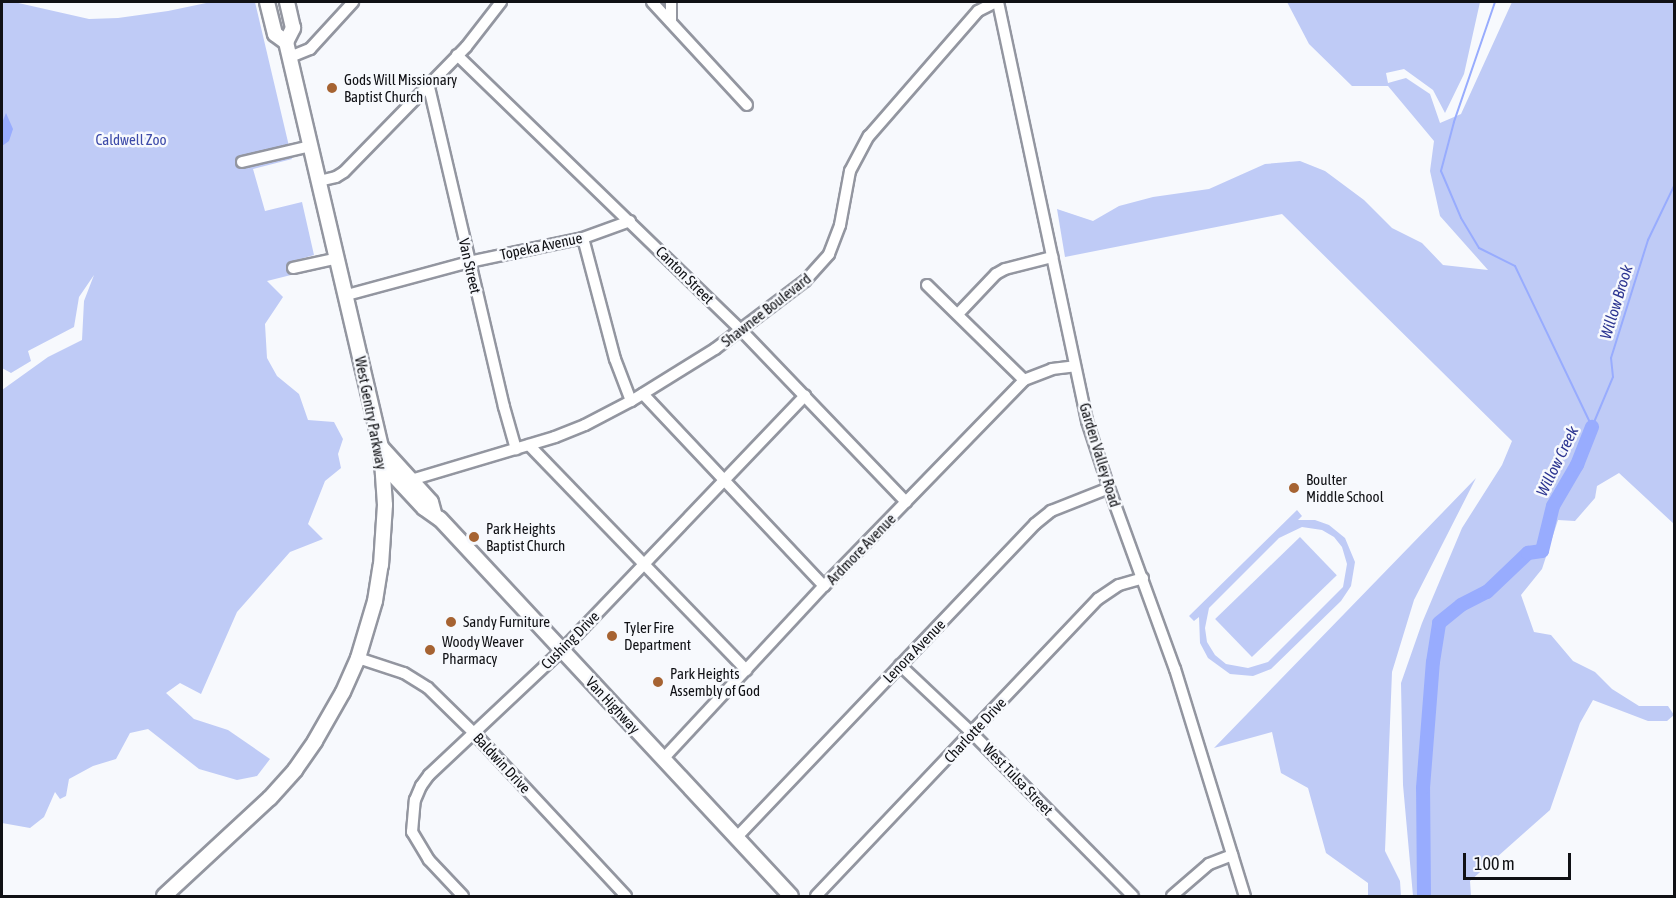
<!DOCTYPE html>
<style>
body{margin:0}
#map{position:relative;width:1676px;height:898px;overflow:hidden;background:#f7f9fd;font-family:"Asap Condensed",sans-serif}
div>[style]{position:absolute}
.green>*{inset:0;background:#bfcbf6;transform-origin:0 0}
.water>*{inset:0;background:#98acfe}
.stream>*{height:2px;margin:-1px;padding:0 1px;transform-origin:1px;border-radius:1px;background:#98acfe}
.river>*{height:14px;margin:-7px;padding:0 7px;transform-origin:7px;border-radius:7px;background:#98acfe}
.roads{filter:drop-shadow(2px 0 #9396a0) drop-shadow(-2px 0 #9396a0) drop-shadow(0 2px #9396a0) drop-shadow(0 -2px #9396a0)}
.minor>*{height:10px;margin:-5px;padding:0 5px;transform-origin:5px;border-radius:5px;background:#fff}
.major>*{height:14px;margin:-7px;padding:0 7px;transform-origin:7px;border-radius:7px;background:#fff}
.dots>*{width:16px;height:16px;translate:-50% -50%;box-sizing:border-box;border:3px solid #f7f9fd;border-radius:50%}
span{translate:-50% -50%;white-space:nowrap;text-align:center;line-height:1.15;-webkit-text-stroke:5px #f7f9fd;paint-order:stroke}
.poi-label{font-size:15px;color:#101115}
.left{translate:0 -50%;text-align:left}
.park-label{font-size:15px;color:#3d4ba9}
.street-label{font-size:15px;color:#101115}
.water-label{font-size:16px;color:#2c3591;font-style:italic}
.frame{position:absolute;inset:0;border:3px solid #101115;pointer-events:none}
.scale{position:absolute;left:1463px;top:853px;width:108px;height:27px;box-sizing:border-box;border:3px solid #101115;border-top:0;padding-left:8px;font-size:18px;line-height:21px;white-space:nowrap;color:#101115;-webkit-text-stroke:4px #f7f9fd;paint-order:stroke}
</style>
<div id="map">
<div class="green">
<i style="clip-path:polygon(2px 2px,14px 2px,89px 19px,118px 18px,168px 11px,211px 2px,255px 2px,292px 159px,253px 169px,265px 211px,302px 202px,314px 255px,293px 261px,295px 274px,267px 281px,283px 297px,265px 324px,267px 358px,277px 376px,299px 394px,308px 420px,334px 422px,343px 439px,338px 454px,341px 468px,325px 481px,308px 524px,323px 539px,290px 552px,237px 612px,201px 694px,180px 683px,166px 693px,194px 719px,228px 730px,270px 759px,257px 776px,237px 780px,199px 769px,148px 729px,130px 733px,116px 759px,93px 766px,69px 779px,66px 796px,60px 799px,55px 792px,44px 817px,30px 828px,2px 823px,2px 390px,48px 357px,82px 340px,84px 301px,94px 275px,79px 297px,74px 327px,28px 351px,31px 361px,11px 373px,2px 368px)"></i>
<i style="clip-path:polygon(1287px 2px,1480px 2px,1464px 74px,1445px 113px,1433px 90px,1404px 69px,1386px 73px,1388px 83px,1406px 78px,1430px 94px,1440px 123px,1461px 114px,1512px 2px,1674px 2px,1674px 524px,1619px 473px,1597px 486px,1595px 498px,1575px 521px,1558px 520px,1542px 569px,1521px 595px,1534px 632px,1551px 635px,1573px 661px,1595px 672px,1612px 689px,1639px 706px,1668px 706px,1674px 715px,1667px 721px,1648px 721px,1593px 700px,1580px 723px,1550px 810px,1470px 881px,1471px 896px,1413px 896px,1403px 785px,1401px 683px,1422px 623px,1462px 528px,1502px 465px,1512px 441px,1282px 214px,1065px 257px,1057px 209px,1093px 221px,1119px 206px,1153px 197px,1209px 189px,1265px 164px,1300px 161px,1325px 171px,1364px 200px,1392px 228px,1422px 243px,1443px 265px,1488px 270px,1440px 216px,1430px 171px,1434px 141px,1388px 86px,1352px 86px,1309px 44px)"></i>
<i style="clip-path:polygon(1476px 478px,1414px 600px,1392px 672px,1385px 851px,1400px 881px,1401px 896px,1368px 896px,1368px 883px,1326px 853px,1308px 788px,1281px 773px,1272px 732px,1214px 748px)"></i>
<i style="clip-path:polygon(evenodd,1297px 510px,1302px 516px,1298px 520px,1315px 520px,1329px 525px,1345px 538px,1355px 562px,1351px 586px,1341px 601px,1271px 669px,1253px 676px,1230px 674px,1208px 658px,1200px 643px,1199px 617px,1194px 621px,1189px 616px,1297px 510px,1302px 527px,1322px 530px,1334px 537px,1342px 547px,1347px 564px,1343px 587px,1268px 662px,1248px 668px,1226px 664px,1215px 655px,1207px 642px,1205px 628px,1209px 608px,1279px 538px,1302px 527px)"></i>
<i style="left:1300px;top:537px;width:53px;height:118px;rotate:46deg"></i>
</div>
<div class="water">
<i style="clip-path:polygon(6px 113px,13px 129px,9px 141px,2px 146px,2px 123px)"></i>
</div>
<div class="stream">
<i style="left:1495px;top:2px;width:127px;rotate:108.9deg"></i>
<i style="left:1454px;top:122px;width:51px;rotate:104.9deg"></i>
<i style="left:1441px;top:171px;width:51px;rotate:66.9deg"></i>
<i style="left:1461px;top:218px;width:35px;rotate:59deg"></i>
<i style="left:1479px;top:248px;width:40px;rotate:26.6deg"></i>
<i style="left:1515px;top:266px;width:178px;rotate:64.4deg"></i>
<i style="left:1592px;top:427px;width:54px;rotate:-67.2deg"></i>
<i style="left:1613px;top:377px;width:19px;rotate:-96deg"></i>
<i style="left:1611px;top:358px;width:124px;rotate:-72.6deg"></i>
<i style="left:1648px;top:240px;width:60px;rotate:-64.3deg"></i>
</div>
<div class="river">
<i style="left:1424px;top:896px;width:108px;rotate:-90.5deg"></i>
<i style="left:1423px;top:788px;width:126px;rotate:-85.5deg"></i>
<i style="left:1433px;top:662px;width:39px;rotate:-81deg"></i>
<i style="left:1439px;top:623px;width:28px;rotate:-39deg"></i>
<i style="left:1461px;top:605px;width:29px;rotate:-27deg"></i>
<i style="left:1487px;top:592px;width:57px;rotate:-43.6deg"></i>
<i style="left:1528px;top:553px;width:14px;rotate:-8deg"></i>
<i style="left:1542px;top:551px;width:46px;rotate:-76.3deg"></i>
<i style="left:1553px;top:506px;width:48px;rotate:-59.7deg"></i>
<i style="left:1577px;top:465px;width:41px;rotate:-68.5deg"></i>
</div>
<div class="roads">
<div class="minor">
<i style="left:652px;top:2px;width:140px;rotate:47.3deg"></i>
<i style="left:998px;top:2px;width:428px;rotate:78deg"></i>
<i style="left:1087px;top:421px;width:71px;rotate:71.8deg"></i>
<i style="left:1109px;top:488px;width:193px;rotate:70deg"></i>
<i style="left:1175px;top:669px;width:238px;rotate:72.9deg"></i>
<i style="left:671px;top:22px;width:20px;rotate:-90deg"></i>
<i style="left:457px;top:55px;width:397px;rotate:44.1deg"></i>
<i style="left:742px;top:331px;width:237px;rotate:46.2deg"></i>
<i style="left:290px;top:57px;width:22px;rotate:-22deg"></i>
<i style="left:310px;top:49px;width:64px;rotate:-47.5deg"></i>
<i style="left:428px;top:83px;width:333px;rotate:76.8deg"></i>
<i style="left:504px;top:407px;width:44px;rotate:74.1deg"></i>
<i style="left:242px;top:162px;width:71px;rotate:-13.1deg"></i>
<i style="left:319px;top:181px;width:17px;rotate:-13deg"></i>
<i style="left:336px;top:177px;width:9px;rotate:-32deg"></i>
<i style="left:344px;top:172px;width:175px;rotate:-45.7deg"></i>
<i style="left:466px;top:47px;width:57px;rotate:-52.1deg"></i>
<i style="left:583px;top:238px;width:125px;rotate:75.2deg"></i>
<i style="left:615px;top:359px;width:45px;rotate:69.1deg"></i>
<i style="left:293px;top:268px;width:46px;rotate:-12.5deg"></i>
<i style="left:927px;top:285px;width:136px;rotate:44.4deg"></i>
<i style="left:347px;top:295px;width:126px;rotate:-15.1deg"></i>
<i style="left:469px;top:262px;width:116px;rotate:-11.9deg"></i>
<i style="left:583px;top:238px;width:50px;rotate:-19.9deg"></i>
<i style="left:958px;top:314px;width:55px;rotate:-46.5deg"></i>
<i style="left:996px;top:274px;width:10px;rotate:-29deg"></i>
<i style="left:1005px;top:269px;width:49px;rotate:-14.3deg"></i>
<i style="left:643px;top:394px;width:264px;rotate:46.7deg"></i>
<i style="left:529px;top:445px;width:313px;rotate:46deg"></i>
<i style="left:411px;top:480px;width:150px;rotate:-16.6deg"></i>
<i style="left:555px;top:437px;width:32px;rotate:-22deg"></i>
<i style="left:585px;top:425px;width:52px;rotate:-27.6deg"></i>
<i style="left:631px;top:401px;width:99px;rotate:-31.8deg"></i>
<i style="left:715px;top:349px;width:113px;rotate:-37.1deg"></i>
<i style="left:805px;top:281px;width:36px;rotate:-48deg"></i>
<i style="left:829px;top:254px;width:31px;rotate:-69deg"></i>
<i style="left:840px;top:225px;width:55px;rotate:-79.5deg"></i>
<i style="left:850px;top:171px;width:40px;rotate:-62deg"></i>
<i style="left:869px;top:136px;width:166px;rotate:-48.9deg"></i>
<i style="left:978px;top:11px;width:20px;rotate:-27deg"></i>
<i style="left:358px;top:658px;width:48px;rotate:18.1deg"></i>
<i style="left:404px;top:673px;width:28px;rotate:32deg"></i>
<i style="left:428px;top:688px;width:64px;rotate:44.4deg"></i>
<i style="left:474px;top:733px;width:223px;rotate:47deg"></i>
<i style="left:900px;top:665px;width:99px;rotate:43.4deg"></i>
<i style="left:972px;top:733px;width:229px;rotate:45.4deg"></i>
<i style="left:663px;top:759px;width:236px;rotate:-47.1deg"></i>
<i style="left:824px;top:586px;width:287px;rotate:-45.8deg"></i>
<i style="left:1024px;top:380px;width:30px;rotate:-21deg"></i>
<i style="left:1052px;top:369px;width:23px;rotate:-7deg"></i>
<i style="left:736px;top:838px;width:434px;rotate:-46.4deg"></i>
<i style="left:1035px;top:524px;width:21px;rotate:-39deg"></i>
<i style="left:1051px;top:511px;width:62px;rotate:-21.6deg"></i>
<i style="left:463px;top:896px;width:50px;rotate:-133.4deg"></i>
<i style="left:429px;top:860px;width:33px;rotate:-121deg"></i>
<i style="left:412px;top:832px;width:32px;rotate:-85deg"></i>
<i style="left:415px;top:800px;width:15px;rotate:-67deg"></i>
<i style="left:421px;top:786px;width:14px;rotate:-54deg"></i>
<i style="left:429px;top:775px;width:183px;rotate:-43.2deg"></i>
<i style="left:562px;top:650px;width:352px;rotate:-46.3deg"></i>
<i style="left:816px;top:896px;width:410px;rotate:-46.5deg"></i>
<i style="left:1098px;top:599px;width:25px;rotate:-34deg"></i>
<i style="left:1119px;top:585px;width:25px;rotate:-16deg"></i>
<i style="left:1172px;top:896px;width:49px;rotate:-40.9deg"></i>
<i style="left:1209px;top:864px;width:25px;rotate:-21deg"></i>
</div>
<div class="major">
<i style="left:267px;top:2px;width:33px;rotate:76deg"></i>
<i style="left:275px;top:34px;width:14px;rotate:36deg"></i>
<i style="left:381px;top:447px;width:74px;rotate:47.7deg"></i>
<i style="left:431px;top:502px;width:11px;rotate:75deg"></i>
<i style="left:383px;top:464px;width:60px;rotate:47deg"></i>
<i style="left:424px;top:508px;width:19px;rotate:35deg"></i>
<i style="left:440px;top:519px;width:515px;rotate:47.05deg"></i>
<i style="left:164px;top:896px;width:144px;rotate:-42.8deg"></i>
<i style="left:270px;top:798px;width:38px;rotate:-48deg"></i>
<i style="left:295px;top:770px;width:35px;rotate:-55deg"></i>
<i style="left:315px;top:741px;width:56px;rotate:-60.3deg"></i>
<i style="left:343px;top:692px;width:37px;rotate:-66deg"></i>
<i style="left:358px;top:658px;width:59px;rotate:-73.4deg"></i>
<i style="left:375px;top:601px;width:36px;rotate:-81deg"></i>
<i style="left:381px;top:565px;width:60px;rotate:-86.2deg"></i>
<i style="left:385px;top:505px;width:58px;rotate:-93.9deg"></i>
<i style="left:381px;top:447px;width:416px;rotate:-103.2deg"></i>
<i style="left:286px;top:42px;width:16px;rotate:-63deg"></i>
<i style="left:293px;top:28px;width:27px;rotate:-103deg"></i>
</div>
</div>
<div class="dots">
<i style="left:332px;top:88px;background:#a66332"></i>
<i style="left:1294px;top:488px;background:#a66332"></i>
<i style="left:474px;top:537px;background:#a66332"></i>
<i style="left:451px;top:622px;background:#a66332"></i>
<i style="left:612px;top:636px;background:#a66332"></i>
<i style="left:430px;top:650px;background:#a66332"></i>
<i style="left:658px;top:682px;background:#a66332"></i>
</div>
<div class="poi-label">
<span class="left" style="left:344px;top:88px">Gods Will Missionary<br>Baptist Church</span>
<span class="left" style="left:1306px;top:488px">Boulter<br>Middle School</span>
<span class="left" style="left:486px;top:537px">Park Heights<br>Baptist Church</span>
<span class="left" style="left:463px;top:622px">Sandy Furniture</span>
<span class="left" style="left:624px;top:636px">Tyler Fire<br>Department</span>
<span class="left" style="left:442px;top:650px">Woody Weaver<br>Pharmacy</span>
<span class="left" style="left:670px;top:682px">Park Heights<br>Assembly of God</span>
</div>
<div class="park-label">
<span style="left:131px;top:140px">Caldwell Zoo</span>
</div>
<div class="street-label">
<span style="left:541px;top:246px;rotate:-12deg">Topeka Avenue</span>
<span style="left:470px;top:266px;rotate:77deg">Van Street</span>
<span style="left:685px;top:275px;rotate:45deg">Canton Street</span>
<span style="left:766px;top:310px;rotate:-38deg">Shawnee Boulevard</span>
<span style="left:371px;top:413px;rotate:79deg">West Gentry Parkway</span>
<span style="left:1100px;top:455px;rotate:73deg">Garden Valley Road</span>
<span style="left:861px;top:549px;rotate:-46deg">Ardmore Avenue</span>
<span style="left:570px;top:640px;rotate:-45deg">Cushing Drive</span>
<span style="left:914px;top:651px;rotate:-46deg">Lenora Avenue</span>
<span style="left:613px;top:705px;rotate:47deg">Van Highway</span>
<span style="left:975px;top:730px;rotate:-47deg">Charlotte Drive</span>
<span style="left:502px;top:763px;rotate:47deg">Baldwin Drive</span>
<span style="left:1018px;top:779px;rotate:46deg">West Tulsa Street</span>
</div>
<div class="water-label">
<span style="left:1616px;top:302px;rotate:-73deg">Willow Brook</span>
<span style="left:1557px;top:461px;rotate:-64deg">Willow Creek</span>
</div>
<div class="frame"></div>
<div class="scale">100 m</div>
</div>
